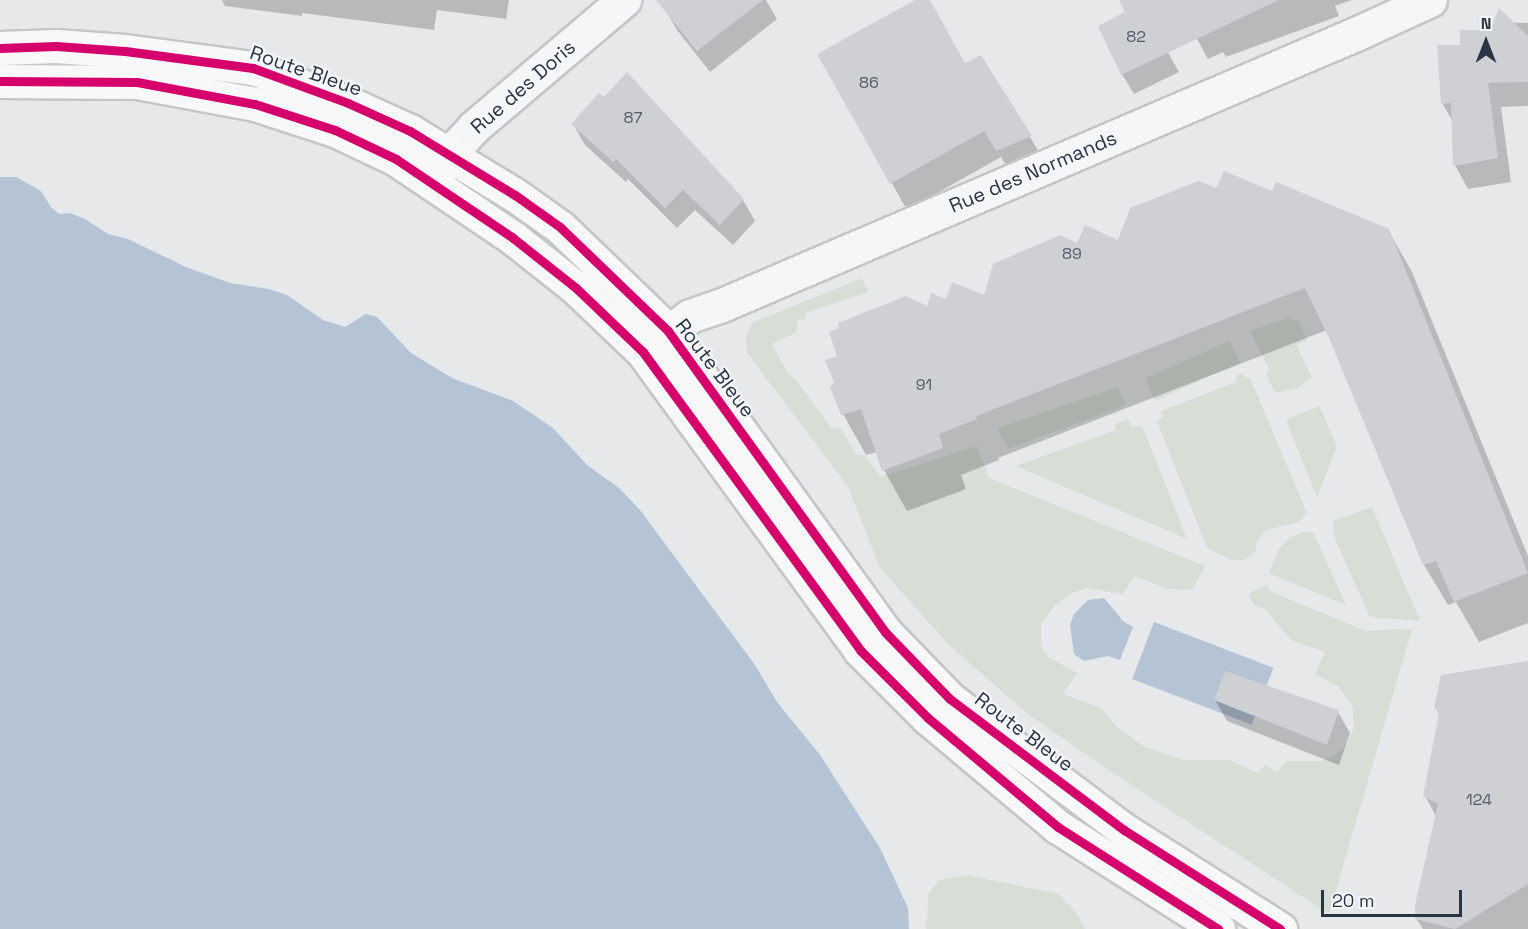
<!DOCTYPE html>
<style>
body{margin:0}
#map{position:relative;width:1528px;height:929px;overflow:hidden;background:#e6e8ea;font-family:"Space Grotesk",sans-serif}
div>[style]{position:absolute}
.green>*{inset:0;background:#d6ded6;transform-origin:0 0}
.water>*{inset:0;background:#b4c4d5;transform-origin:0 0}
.shadow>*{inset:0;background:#0003}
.building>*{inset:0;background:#ced0d3}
.roads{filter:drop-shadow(2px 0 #c4c6c8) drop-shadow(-2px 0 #c4c6c8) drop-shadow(0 2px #c4c6c8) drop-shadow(0 -2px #c4c6c8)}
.street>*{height:33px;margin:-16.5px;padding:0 16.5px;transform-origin:16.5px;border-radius:16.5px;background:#f5f6f7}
.secondary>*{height:33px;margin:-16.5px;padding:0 16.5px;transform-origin:16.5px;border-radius:16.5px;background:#f8f8f8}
.cycleway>*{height:9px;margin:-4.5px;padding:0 4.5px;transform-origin:4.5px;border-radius:4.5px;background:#d6006c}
span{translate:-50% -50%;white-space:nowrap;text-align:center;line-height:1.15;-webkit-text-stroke:4.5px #f4f6f9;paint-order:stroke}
.number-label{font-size:16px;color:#545c69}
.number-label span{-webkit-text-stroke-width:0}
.street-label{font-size:20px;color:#2b3445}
.north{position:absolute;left:1456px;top:12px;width:60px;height:60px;-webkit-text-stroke:4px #f4f6f9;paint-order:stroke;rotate:0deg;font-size:16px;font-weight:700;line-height:24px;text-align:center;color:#2b3445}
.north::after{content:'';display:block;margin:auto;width:21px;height:27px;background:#2b3445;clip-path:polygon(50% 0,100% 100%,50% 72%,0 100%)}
.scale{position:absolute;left:1321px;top:890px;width:141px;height:27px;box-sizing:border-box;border:3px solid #2b3445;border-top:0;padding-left:8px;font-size:18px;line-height:21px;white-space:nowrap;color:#2b3445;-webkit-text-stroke:4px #f4f6f9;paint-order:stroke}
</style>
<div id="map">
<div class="green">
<i style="clip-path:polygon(862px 278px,868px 292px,805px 313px,807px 318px,797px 321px,797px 332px,772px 344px,788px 374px,796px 380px,831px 428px,841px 429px,856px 455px,865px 455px,880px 477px,977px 446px,989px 478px,1205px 566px,1192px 590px,1169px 589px,1134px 576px,1123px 594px,1086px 588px,1070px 594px,1055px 605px,1041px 624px,1041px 646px,1048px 657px,1077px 673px,1063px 694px,1101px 708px,1119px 729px,1145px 747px,1183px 760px,1229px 760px,1258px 773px,1266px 765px,1277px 772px,1287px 761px,1320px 761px,1335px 756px,1347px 744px,1354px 727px,1353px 707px,1338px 686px,1315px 674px,1325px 652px,1291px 640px,1264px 608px,1255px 606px,1248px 594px,1266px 585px,1272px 592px,1365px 631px,1412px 629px,1329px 914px,1119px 777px,1029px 715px,949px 645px,880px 568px,848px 487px,747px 353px,746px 337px,752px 323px)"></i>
<i style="clip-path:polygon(1288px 318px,1299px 321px,1307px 341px,1296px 345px,1312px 378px,1297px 388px,1275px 393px,1266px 374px,1269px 369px,1250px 331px)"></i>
<i style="left:1230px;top:341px;width:24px;height:93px;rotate:66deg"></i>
<i style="clip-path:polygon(1243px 374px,1246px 379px,1250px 378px,1307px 513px,1298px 522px,1266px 530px,1257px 541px,1256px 551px,1243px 560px,1231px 560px,1207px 548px,1157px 421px,1163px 417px,1161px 411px,1236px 382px,1236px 375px)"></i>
<i style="clip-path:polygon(1118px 387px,1126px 405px,1008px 449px,997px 428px)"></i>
<i style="clip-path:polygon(1319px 406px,1337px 446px,1317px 497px,1286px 420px)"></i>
<i style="clip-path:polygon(1129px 419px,1131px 427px,1142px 426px,1187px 539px,1016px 466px,1116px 430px,1115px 424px)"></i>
<i style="clip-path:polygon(1372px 507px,1420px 621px,1370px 617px,1335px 539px,1333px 521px)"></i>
<i style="clip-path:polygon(1303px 532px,1313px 532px,1346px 605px,1269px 573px,1279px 548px,1291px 537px)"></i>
<i style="clip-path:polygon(967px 875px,1058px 894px,1075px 911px,1085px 929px,926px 929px,929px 892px,940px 880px)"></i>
</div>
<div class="water">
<i style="clip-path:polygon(0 177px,16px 177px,41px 191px,51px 207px,59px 214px,70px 213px,85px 219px,108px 234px,128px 239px,186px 267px,230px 283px,269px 289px,287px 295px,323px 320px,345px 327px,366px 314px,377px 317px,411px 353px,452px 378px,513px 401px,553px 428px,587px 465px,619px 488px,640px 510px,755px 665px,777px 702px,820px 755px,880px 848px,908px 908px,909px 929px,0 929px)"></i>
<i style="clip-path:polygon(1104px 598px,1123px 621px,1133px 627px,1120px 660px,1108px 656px,1084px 661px,1074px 654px,1070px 625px,1074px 614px,1088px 600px)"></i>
<i style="left:1154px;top:622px;width:128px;height:61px;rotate:21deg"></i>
</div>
<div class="shadow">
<i style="clip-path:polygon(222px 0,509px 0,506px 19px,437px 10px,434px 30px,302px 13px,302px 16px,225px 6px)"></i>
<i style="clip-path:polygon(676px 0,766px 0,777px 19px,710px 72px,677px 30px,665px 9px)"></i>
<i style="clip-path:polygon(918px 0,929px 0,965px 65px,980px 57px,1046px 163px,1013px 177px,1001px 157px,907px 210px,819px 54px)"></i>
<i style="clip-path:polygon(1183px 0,1352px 0,1335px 6px,1339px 16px,1226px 57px,1223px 52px,1208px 59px,1197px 39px)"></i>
<i style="clip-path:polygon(1141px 5px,1179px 72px,1134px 94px,1122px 74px)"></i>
<i style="clip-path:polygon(1495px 22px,1528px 23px,1528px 106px,1501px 107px,1511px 182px,1468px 189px,1455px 165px,1453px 122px,1442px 103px,1461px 47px,1491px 31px)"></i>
<i style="clip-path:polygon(627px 74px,743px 200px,755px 221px,733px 245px,695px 210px,677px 228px,628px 179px,626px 182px,585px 145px,573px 124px,604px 99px)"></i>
<i style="clip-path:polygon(1217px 189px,1273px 193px,1388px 230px,1412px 272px,1528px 556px,1528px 623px,1479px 642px,1456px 602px,1448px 605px,1424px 565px,1327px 330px,998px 458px,999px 460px,961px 475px,966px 489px,907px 511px,884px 470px,877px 452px,866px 455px,843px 414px,835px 382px,839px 357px,928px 308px,947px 300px,985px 297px,1078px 245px,1119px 243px)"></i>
<i style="clip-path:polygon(1528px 668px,1528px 929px,1423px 929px,1416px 918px,1436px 816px,1425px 796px,1440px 715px,1436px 708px)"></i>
<i style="clip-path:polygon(1215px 700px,1338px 712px,1350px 733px,1339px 765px,1227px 721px)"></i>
</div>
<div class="building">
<i style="clip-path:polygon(656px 0,763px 0,697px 51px)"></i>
<i style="clip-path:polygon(915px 0,930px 0,965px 63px,981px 55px,1032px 136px,996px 151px,984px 131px,890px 184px,817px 54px)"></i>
<i style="clip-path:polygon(1119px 0,1279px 0,1121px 75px,1098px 26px,1125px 12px)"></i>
<i style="clip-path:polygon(1499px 8px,1528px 36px,1528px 82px,1488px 83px,1498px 158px,1453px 166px,1451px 103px,1441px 104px,1437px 45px,1460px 45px,1460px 30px,1490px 30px)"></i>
<i style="clip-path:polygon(627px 72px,744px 199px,720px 225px,683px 190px,665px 208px,616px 159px,613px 162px,571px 124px,599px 93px,604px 97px)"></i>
<i style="clip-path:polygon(1224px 171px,1272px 191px,1276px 182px,1389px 229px,1528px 573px,1454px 602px,1436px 561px,1423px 565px,1329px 338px,1305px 288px,976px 416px,977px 419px,939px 434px,943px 448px,882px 471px,861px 409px,841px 415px,830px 387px,834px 382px,825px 360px,837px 356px,829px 332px,839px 328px,838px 323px,906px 296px,927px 306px,931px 293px,946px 299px,952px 282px,984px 295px,993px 264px,1060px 235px,1077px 243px,1085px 225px,1118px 240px,1130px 208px,1199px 181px,1216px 188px)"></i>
<i style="clip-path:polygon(1528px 661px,1528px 884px,1455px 929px,1415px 919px,1415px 905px,1438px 804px,1423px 796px,1436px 729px,1439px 711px,1434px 708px,1441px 675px)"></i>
<i style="clip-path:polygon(1225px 671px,1339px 710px,1327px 745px,1214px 700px)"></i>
</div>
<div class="roads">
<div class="street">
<i style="left:435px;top:178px;width:28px;rotate:-60deg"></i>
<i style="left:449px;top:154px;width:37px;rotate:-47deg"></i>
<i style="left:474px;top:127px;width:197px;rotate:-40.3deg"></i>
<i style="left:646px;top:349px;width:55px;rotate:-36.9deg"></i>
<i style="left:690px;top:316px;width:34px;rotate:-19deg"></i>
<i style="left:722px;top:305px;width:692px;rotate:-23.16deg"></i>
<i style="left:1358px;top:33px;width:79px;rotate:-24.6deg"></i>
</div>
<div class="secondary">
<i style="left:0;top:48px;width:56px;rotate:-2deg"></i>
<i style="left:56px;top:46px;width:69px;rotate:4.1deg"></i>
<i style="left:125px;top:51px;width:129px;rotate:7.6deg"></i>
<i style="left:253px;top:68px;width:101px;rotate:20.2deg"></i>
<i style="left:348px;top:103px;width:68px;rotate:24.3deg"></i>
<i style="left:410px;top:131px;width:123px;rotate:31.4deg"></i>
<i style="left:515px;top:195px;width:55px;rotate:35.4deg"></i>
<i style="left:560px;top:227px;width:150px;rotate:43.9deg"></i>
<i style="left:668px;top:331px;width:371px;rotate:54.2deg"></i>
<i style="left:885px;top:632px;width:93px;rotate:45.9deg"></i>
<i style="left:950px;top:699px;width:218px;rotate:37deg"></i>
<i style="left:1124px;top:830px;width:185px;rotate:32.4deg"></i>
<i style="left:0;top:81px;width:137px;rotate:0.4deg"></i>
<i style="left:137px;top:82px;width:120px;rotate:10.6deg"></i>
<i style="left:255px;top:104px;width:84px;rotate:18deg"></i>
<i style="left:335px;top:130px;width:68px;rotate:25.4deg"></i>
<i style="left:396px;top:159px;width:141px;rotate:34deg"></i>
<i style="left:513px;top:238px;width:80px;rotate:38.4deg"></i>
<i style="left:576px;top:288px;width:93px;rotate:43.7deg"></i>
<i style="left:643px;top:352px;width:369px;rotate:53.9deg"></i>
<i style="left:860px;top:650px;width:96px;rotate:45deg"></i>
<i style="left:928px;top:718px;width:170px;rotate:40deg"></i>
<i style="left:1058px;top:827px;width:190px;rotate:32.5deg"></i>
</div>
</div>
<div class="cycleway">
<i style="left:0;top:48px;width:56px;rotate:-2deg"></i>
<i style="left:56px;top:46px;width:69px;rotate:4.1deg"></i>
<i style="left:125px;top:51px;width:129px;rotate:7.6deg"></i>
<i style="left:253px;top:68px;width:101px;rotate:20.2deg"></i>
<i style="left:348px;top:103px;width:68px;rotate:24.3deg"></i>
<i style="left:410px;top:131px;width:123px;rotate:31.4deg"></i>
<i style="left:515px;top:195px;width:55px;rotate:35.4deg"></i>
<i style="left:560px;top:227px;width:150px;rotate:43.9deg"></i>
<i style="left:668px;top:331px;width:371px;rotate:54.2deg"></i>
<i style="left:885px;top:632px;width:93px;rotate:45.9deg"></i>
<i style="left:950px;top:699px;width:218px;rotate:37deg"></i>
<i style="left:1124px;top:830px;width:185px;rotate:32.4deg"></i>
<i style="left:0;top:81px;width:137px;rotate:0.4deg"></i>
<i style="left:137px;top:82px;width:120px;rotate:10.6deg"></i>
<i style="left:255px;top:104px;width:84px;rotate:18deg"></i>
<i style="left:335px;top:130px;width:68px;rotate:25.4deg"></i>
<i style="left:396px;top:159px;width:141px;rotate:34deg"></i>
<i style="left:513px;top:238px;width:80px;rotate:38.4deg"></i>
<i style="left:576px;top:288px;width:93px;rotate:43.7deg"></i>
<i style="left:643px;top:352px;width:369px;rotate:53.9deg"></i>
<i style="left:860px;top:650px;width:96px;rotate:45deg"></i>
<i style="left:928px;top:718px;width:170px;rotate:40deg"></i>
<i style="left:1058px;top:827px;width:190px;rotate:32.5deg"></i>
</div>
<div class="number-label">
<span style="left:1136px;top:37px">82</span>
<span style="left:869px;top:83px">86</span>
<span style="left:633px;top:118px">87</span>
<span style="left:1072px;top:254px">89</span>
<span style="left:924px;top:385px">91</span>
<span style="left:1479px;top:800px">124</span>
</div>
<div class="street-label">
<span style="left:306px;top:71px;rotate:19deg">Route Bleue</span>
<span style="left:523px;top:87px;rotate:-41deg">Rue des Doris</span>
<span style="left:1033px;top:172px;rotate:-23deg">Rue des Normands</span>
<span style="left:715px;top:368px;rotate:53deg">Route Bleue</span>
<span style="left:1024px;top:732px;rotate:37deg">Route Bleue</span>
</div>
<div class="north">N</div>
<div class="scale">20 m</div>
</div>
